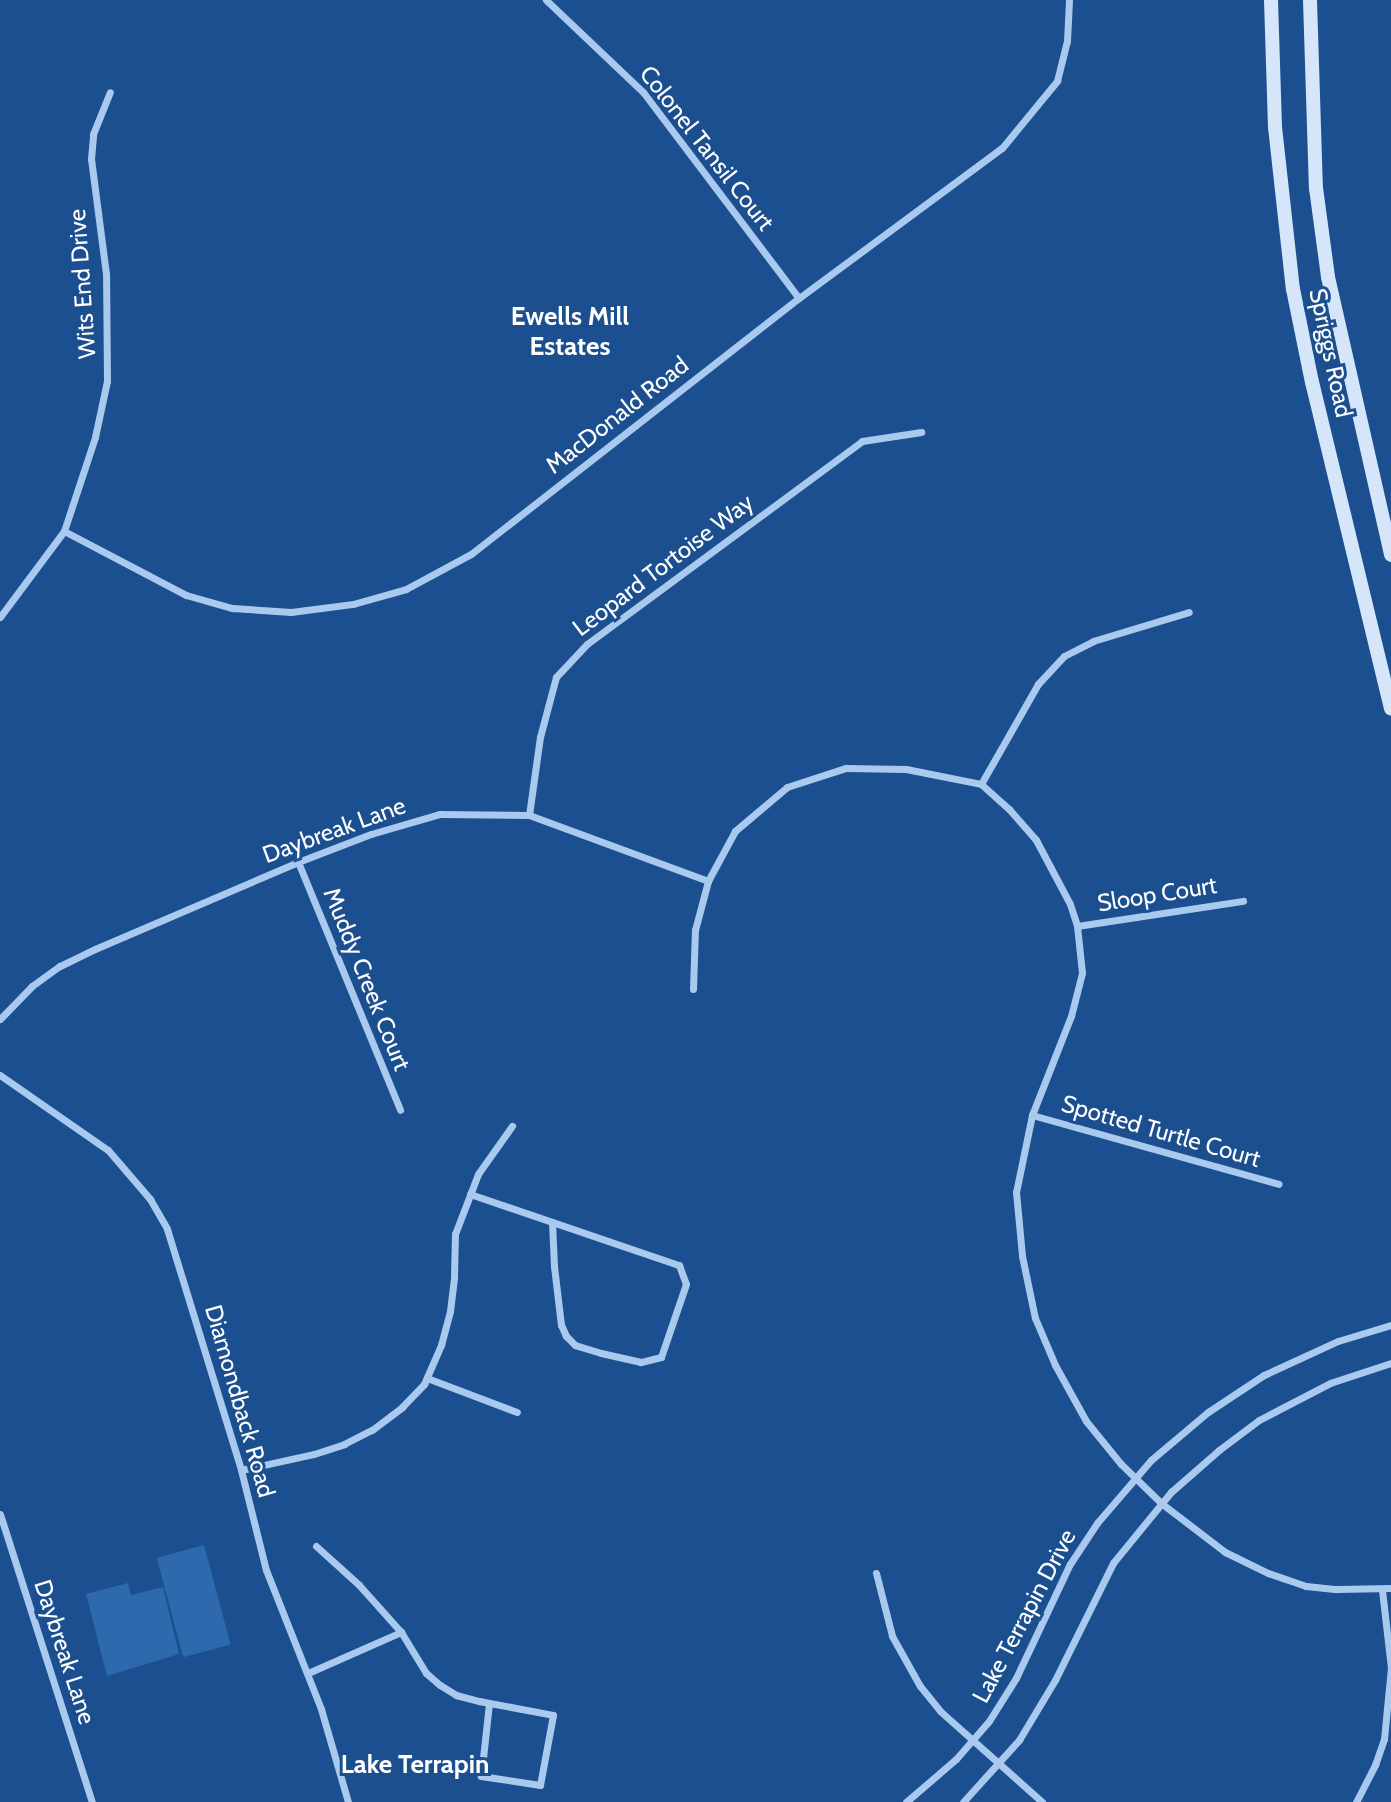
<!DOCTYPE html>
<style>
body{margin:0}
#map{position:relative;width:1391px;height:1802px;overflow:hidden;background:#1b4f8f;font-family:Cabin,sans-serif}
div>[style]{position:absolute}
.green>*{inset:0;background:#2e69ad;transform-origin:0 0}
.minor>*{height:7px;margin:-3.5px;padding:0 3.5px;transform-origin:3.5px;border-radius:3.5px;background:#a9c9ee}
.secondary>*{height:14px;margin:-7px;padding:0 7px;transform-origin:7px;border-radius:7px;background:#d6e6fa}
span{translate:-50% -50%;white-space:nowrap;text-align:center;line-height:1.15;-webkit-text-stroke:6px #1b4f8f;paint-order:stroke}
.street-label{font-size:24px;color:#fff}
.neighbourhood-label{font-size:26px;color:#fff;font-weight:700}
</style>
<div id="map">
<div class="green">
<i style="left:204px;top:1545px;width:103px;height:49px;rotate:75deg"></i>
<i style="clip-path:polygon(128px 1583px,131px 1595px,163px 1587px,179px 1654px,107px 1676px,86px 1594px)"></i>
</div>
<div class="minor">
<i style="left:546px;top:0;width:134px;rotate:43.5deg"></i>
<i style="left:643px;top:92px;width:258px;rotate:52.9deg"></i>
<i style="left:64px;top:531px;width:138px;rotate:27.7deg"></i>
<i style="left:186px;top:595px;width:48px;rotate:15.8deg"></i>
<i style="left:232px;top:608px;width:59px;rotate:3.9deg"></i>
<i style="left:291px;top:612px;width:63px;rotate:-7.4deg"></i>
<i style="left:353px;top:604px;width:55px;rotate:-15.8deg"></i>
<i style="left:406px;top:589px;width:74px;rotate:-28.3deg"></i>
<i style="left:471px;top:554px;width:416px;rotate:-38deg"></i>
<i style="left:799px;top:298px;width:252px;rotate:-36.5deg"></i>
<i style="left:1002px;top:148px;width:87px;rotate:-50.6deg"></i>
<i style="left:1057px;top:81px;width:41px;rotate:-76deg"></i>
<i style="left:1067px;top:41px;width:41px;rotate:-87.2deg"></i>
<i style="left:0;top:617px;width:107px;rotate:-53.3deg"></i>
<i style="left:64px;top:531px;width:99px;rotate:-71.7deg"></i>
<i style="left:95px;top:437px;width:57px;rotate:-77.9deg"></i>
<i style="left:107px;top:381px;width:107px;rotate:-90.5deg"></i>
<i style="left:106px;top:274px;width:116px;rotate:-97.4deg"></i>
<i style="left:91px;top:159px;width:25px;rotate:-85deg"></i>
<i style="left:93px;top:134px;width:45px;rotate:-68deg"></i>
<i style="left:981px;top:784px;width:115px;rotate:-60.3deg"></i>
<i style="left:1038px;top:684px;width:38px;rotate:-47deg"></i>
<i style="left:1064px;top:656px;width:33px;rotate:-27deg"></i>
<i style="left:1093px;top:641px;width:100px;rotate:-16.8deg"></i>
<i style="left:529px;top:815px;width:79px;rotate:-82deg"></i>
<i style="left:540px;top:737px;width:62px;rotate:-75.1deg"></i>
<i style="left:556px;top:677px;width:45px;rotate:-46.8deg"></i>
<i style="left:587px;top:644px;width:342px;rotate:-36.4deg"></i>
<i style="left:862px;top:441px;width:60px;rotate:-8.7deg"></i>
<i style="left:298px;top:862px;width:268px;rotate:67.6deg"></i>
<i style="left:1077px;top:926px;width:168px;rotate:-8.6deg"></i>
<i style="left:693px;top:989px;width:59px;rotate:-88.1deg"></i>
<i style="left:695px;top:930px;width:51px;rotate:-75.1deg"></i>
<i style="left:708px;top:881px;width:57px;rotate:-61.6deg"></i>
<i style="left:735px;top:831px;width:68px;rotate:-40.2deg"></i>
<i style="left:787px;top:787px;width:62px;rotate:-17.9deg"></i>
<i style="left:846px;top:768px;width:60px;rotate:1deg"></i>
<i style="left:906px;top:769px;width:76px;rotate:11.3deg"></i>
<i style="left:981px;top:784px;width:38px;rotate:42deg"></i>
<i style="left:1009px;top:809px;width:41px;rotate:48.9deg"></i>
<i style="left:1036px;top:840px;width:72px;rotate:62deg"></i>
<i style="left:1070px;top:904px;width:23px;rotate:72deg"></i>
<i style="left:1077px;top:926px;width:47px;rotate:83.9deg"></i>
<i style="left:1082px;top:973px;width:44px;rotate:104.3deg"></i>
<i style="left:1071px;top:1016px;width:106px;rotate:111.5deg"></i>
<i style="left:1032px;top:1115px;width:79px;rotate:101.7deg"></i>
<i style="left:1016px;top:1192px;width:64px;rotate:84.6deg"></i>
<i style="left:1022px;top:1256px;width:63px;rotate:78.2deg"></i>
<i style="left:1035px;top:1318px;width:51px;rotate:66.9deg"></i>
<i style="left:1055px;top:1365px;width:64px;rotate:61deg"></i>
<i style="left:1086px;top:1421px;width:55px;rotate:50.9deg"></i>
<i style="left:1121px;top:1464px;width:56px;rotate:44.3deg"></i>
<i style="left:1161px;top:1503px;width:81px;rotate:37.4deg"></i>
<i style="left:1225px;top:1552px;width:48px;rotate:26deg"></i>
<i style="left:1268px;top:1573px;width:40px;rotate:18.9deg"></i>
<i style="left:1306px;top:1586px;width:31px;rotate:6deg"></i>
<i style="left:1337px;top:1589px;width:54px;rotate:-1.1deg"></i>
<i style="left:0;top:1019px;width:46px;rotate:-45.9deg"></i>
<i style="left:32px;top:986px;width:34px;rotate:-36deg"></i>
<i style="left:60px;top:966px;width:39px;rotate:-26deg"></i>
<i style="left:95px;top:949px;width:221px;rotate:-23.2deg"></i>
<i style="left:298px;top:862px;width:78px;rotate:-21deg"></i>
<i style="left:371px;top:834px;width:72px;rotate:-16.2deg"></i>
<i style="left:440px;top:814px;width:89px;rotate:0.6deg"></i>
<i style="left:529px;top:815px;width:191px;rotate:20.2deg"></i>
<i style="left:0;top:1075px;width:131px;rotate:34.8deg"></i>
<i style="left:108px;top:1150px;width:65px;rotate:49.4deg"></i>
<i style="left:150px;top:1199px;width:34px;rotate:60deg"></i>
<i style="left:167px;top:1229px;width:252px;rotate:72.9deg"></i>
<i style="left:241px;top:1470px;width:103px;rotate:76deg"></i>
<i style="left:266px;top:1570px;width:149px;rotate:68.4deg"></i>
<i style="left:321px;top:1709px;width:97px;rotate:73.8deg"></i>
<i style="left:1032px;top:1115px;width:256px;rotate:15.6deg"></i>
<i style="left:470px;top:1194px;width:221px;rotate:18.8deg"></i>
<i style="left:679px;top:1265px;width:20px;rotate:70deg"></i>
<i style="left:686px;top:1284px;width:77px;rotate:108.9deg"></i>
<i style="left:661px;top:1357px;width:21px;rotate:166deg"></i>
<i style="left:641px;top:1362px;width:41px;rotate:-167.3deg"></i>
<i style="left:601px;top:1353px;width:27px;rotate:-163deg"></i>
<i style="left:575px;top:1345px;width:13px;rotate:-135deg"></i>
<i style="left:566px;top:1336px;width:12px;rotate:-114deg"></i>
<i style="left:561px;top:1325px;width:59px;rotate:-96.8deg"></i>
<i style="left:554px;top:1266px;width:44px;rotate:-92.6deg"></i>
<i style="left:427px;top:1378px;width:96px;rotate:20.7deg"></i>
<i style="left:241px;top:1470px;width:75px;rotate:-12.4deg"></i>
<i style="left:314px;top:1454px;width:32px;rotate:-18deg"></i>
<i style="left:344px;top:1444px;width:31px;rotate:-27deg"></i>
<i style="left:372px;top:1430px;width:38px;rotate:-37deg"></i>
<i style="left:402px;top:1407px;width:32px;rotate:-46deg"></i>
<i style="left:424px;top:1384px;width:43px;rotate:-66.4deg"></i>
<i style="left:441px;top:1345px;width:35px;rotate:-75deg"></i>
<i style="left:450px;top:1311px;width:34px;rotate:-83deg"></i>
<i style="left:454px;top:1277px;width:43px;rotate:-88.7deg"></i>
<i style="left:455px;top:1234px;width:64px;rotate:-69deg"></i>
<i style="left:478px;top:1174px;width:59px;rotate:-54.7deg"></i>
<i style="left:0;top:1514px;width:302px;rotate:72.3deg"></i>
<i style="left:316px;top:1546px;width:58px;rotate:42.2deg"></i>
<i style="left:359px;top:1585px;width:63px;rotate:48.2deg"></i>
<i style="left:401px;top:1632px;width:48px;rotate:58.6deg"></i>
<i style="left:426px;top:1673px;width:18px;rotate:41deg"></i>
<i style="left:440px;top:1685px;width:19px;rotate:32deg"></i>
<i style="left:456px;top:1695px;width:24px;rotate:15deg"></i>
<i style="left:479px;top:1701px;width:75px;rotate:10.7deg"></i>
<i style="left:553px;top:1715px;width:71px;rotate:100.5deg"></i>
<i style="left:540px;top:1785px;width:60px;rotate:-171.3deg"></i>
<i style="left:481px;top:1776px;width:73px;rotate:-83.7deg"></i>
<i style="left:876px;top:1573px;width:65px;rotate:75.7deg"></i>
<i style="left:892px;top:1636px;width:57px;rotate:60.8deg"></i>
<i style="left:920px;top:1686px;width:32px;rotate:51deg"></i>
<i style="left:940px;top:1711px;width:137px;rotate:41.7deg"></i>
<i style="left:1382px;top:1590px;width:79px;rotate:83.4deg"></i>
<i style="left:308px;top:1673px;width:102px;rotate:-23.8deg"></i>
<i style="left:906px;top:1802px;width:66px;rotate:-40.7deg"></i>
<i style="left:956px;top:1759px;width:50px;rotate:-49deg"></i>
<i style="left:989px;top:1721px;width:51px;rotate:-57.9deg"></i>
<i style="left:1016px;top:1678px;width:126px;rotate:-64.7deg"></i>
<i style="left:1070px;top:1564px;width:49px;rotate:-56.6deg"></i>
<i style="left:1097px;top:1523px;width:83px;rotate:-49.4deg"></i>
<i style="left:1151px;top:1460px;width:75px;rotate:-40.1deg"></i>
<i style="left:1208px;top:1412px;width:67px;rotate:-33.5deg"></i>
<i style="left:1264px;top:1375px;width:81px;rotate:-24.7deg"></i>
<i style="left:1338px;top:1341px;width:55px;rotate:-16.8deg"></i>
<i style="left:963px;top:1802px;width:84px;rotate:-47.9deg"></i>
<i style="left:1019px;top:1740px;width:70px;rotate:-59deg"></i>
<i style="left:1055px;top:1680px;width:131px;rotate:-63.6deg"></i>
<i style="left:1113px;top:1563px;width:92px;rotate:-50.8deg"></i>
<i style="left:1171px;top:1492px;width:64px;rotate:-41.2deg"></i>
<i style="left:1219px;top:1450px;width:50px;rotate:-36.9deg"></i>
<i style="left:1259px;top:1420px;width:80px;rotate:-27.5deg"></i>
<i style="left:1330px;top:1383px;width:64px;rotate:-18.2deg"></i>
<i style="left:1356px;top:1802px;width:42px;rotate:-62.8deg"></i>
<i style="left:1375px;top:1765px;width:28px;rotate:-71deg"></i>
<i style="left:1384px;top:1739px;width:71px;rotate:-84.4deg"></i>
</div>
<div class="secondary">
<i style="left:1271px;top:0;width:127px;rotate:88.2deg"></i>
<i style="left:1275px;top:127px;width:163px;rotate:83.7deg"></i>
<i style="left:1293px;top:289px;width:95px;rotate:78.5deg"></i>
<i style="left:1312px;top:382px;width:336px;rotate:76.4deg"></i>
<i style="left:1310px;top:0;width:188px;rotate:88.2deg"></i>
<i style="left:1316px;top:188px;width:90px;rotate:82.3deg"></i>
<i style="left:1328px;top:277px;width:285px;rotate:77.2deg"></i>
</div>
<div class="street-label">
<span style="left:707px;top:148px;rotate:52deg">Colonel Tansil Court</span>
<span style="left:82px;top:284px;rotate:-94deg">Wits End Drive</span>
<span style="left:1331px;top:353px;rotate:78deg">Spriggs Road</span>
<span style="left:617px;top:415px;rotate:-38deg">MacDonald Road</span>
<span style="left:663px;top:565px;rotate:-37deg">Leopard Tortoise Way</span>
<span style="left:334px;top:830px;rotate:-20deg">Daybreak Lane</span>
<span style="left:1157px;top:894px;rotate:-9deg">Sloop Court</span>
<span style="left:367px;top:979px;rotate:68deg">Muddy Creek Court</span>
<span style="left:1161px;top:1131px;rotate:16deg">Spotted Turtle Court</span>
<span style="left:240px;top:1401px;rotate:74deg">Diamondback Road</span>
<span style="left:1024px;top:1616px;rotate:-62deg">Lake Terrapin Drive</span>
<span style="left:65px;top:1652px;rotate:72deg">Daybreak Lane</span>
</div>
<div class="neighbourhood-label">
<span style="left:570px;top:332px">Ewells Mill<br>Estates</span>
<span style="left:415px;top:1765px">Lake Terrapin</span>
</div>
</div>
